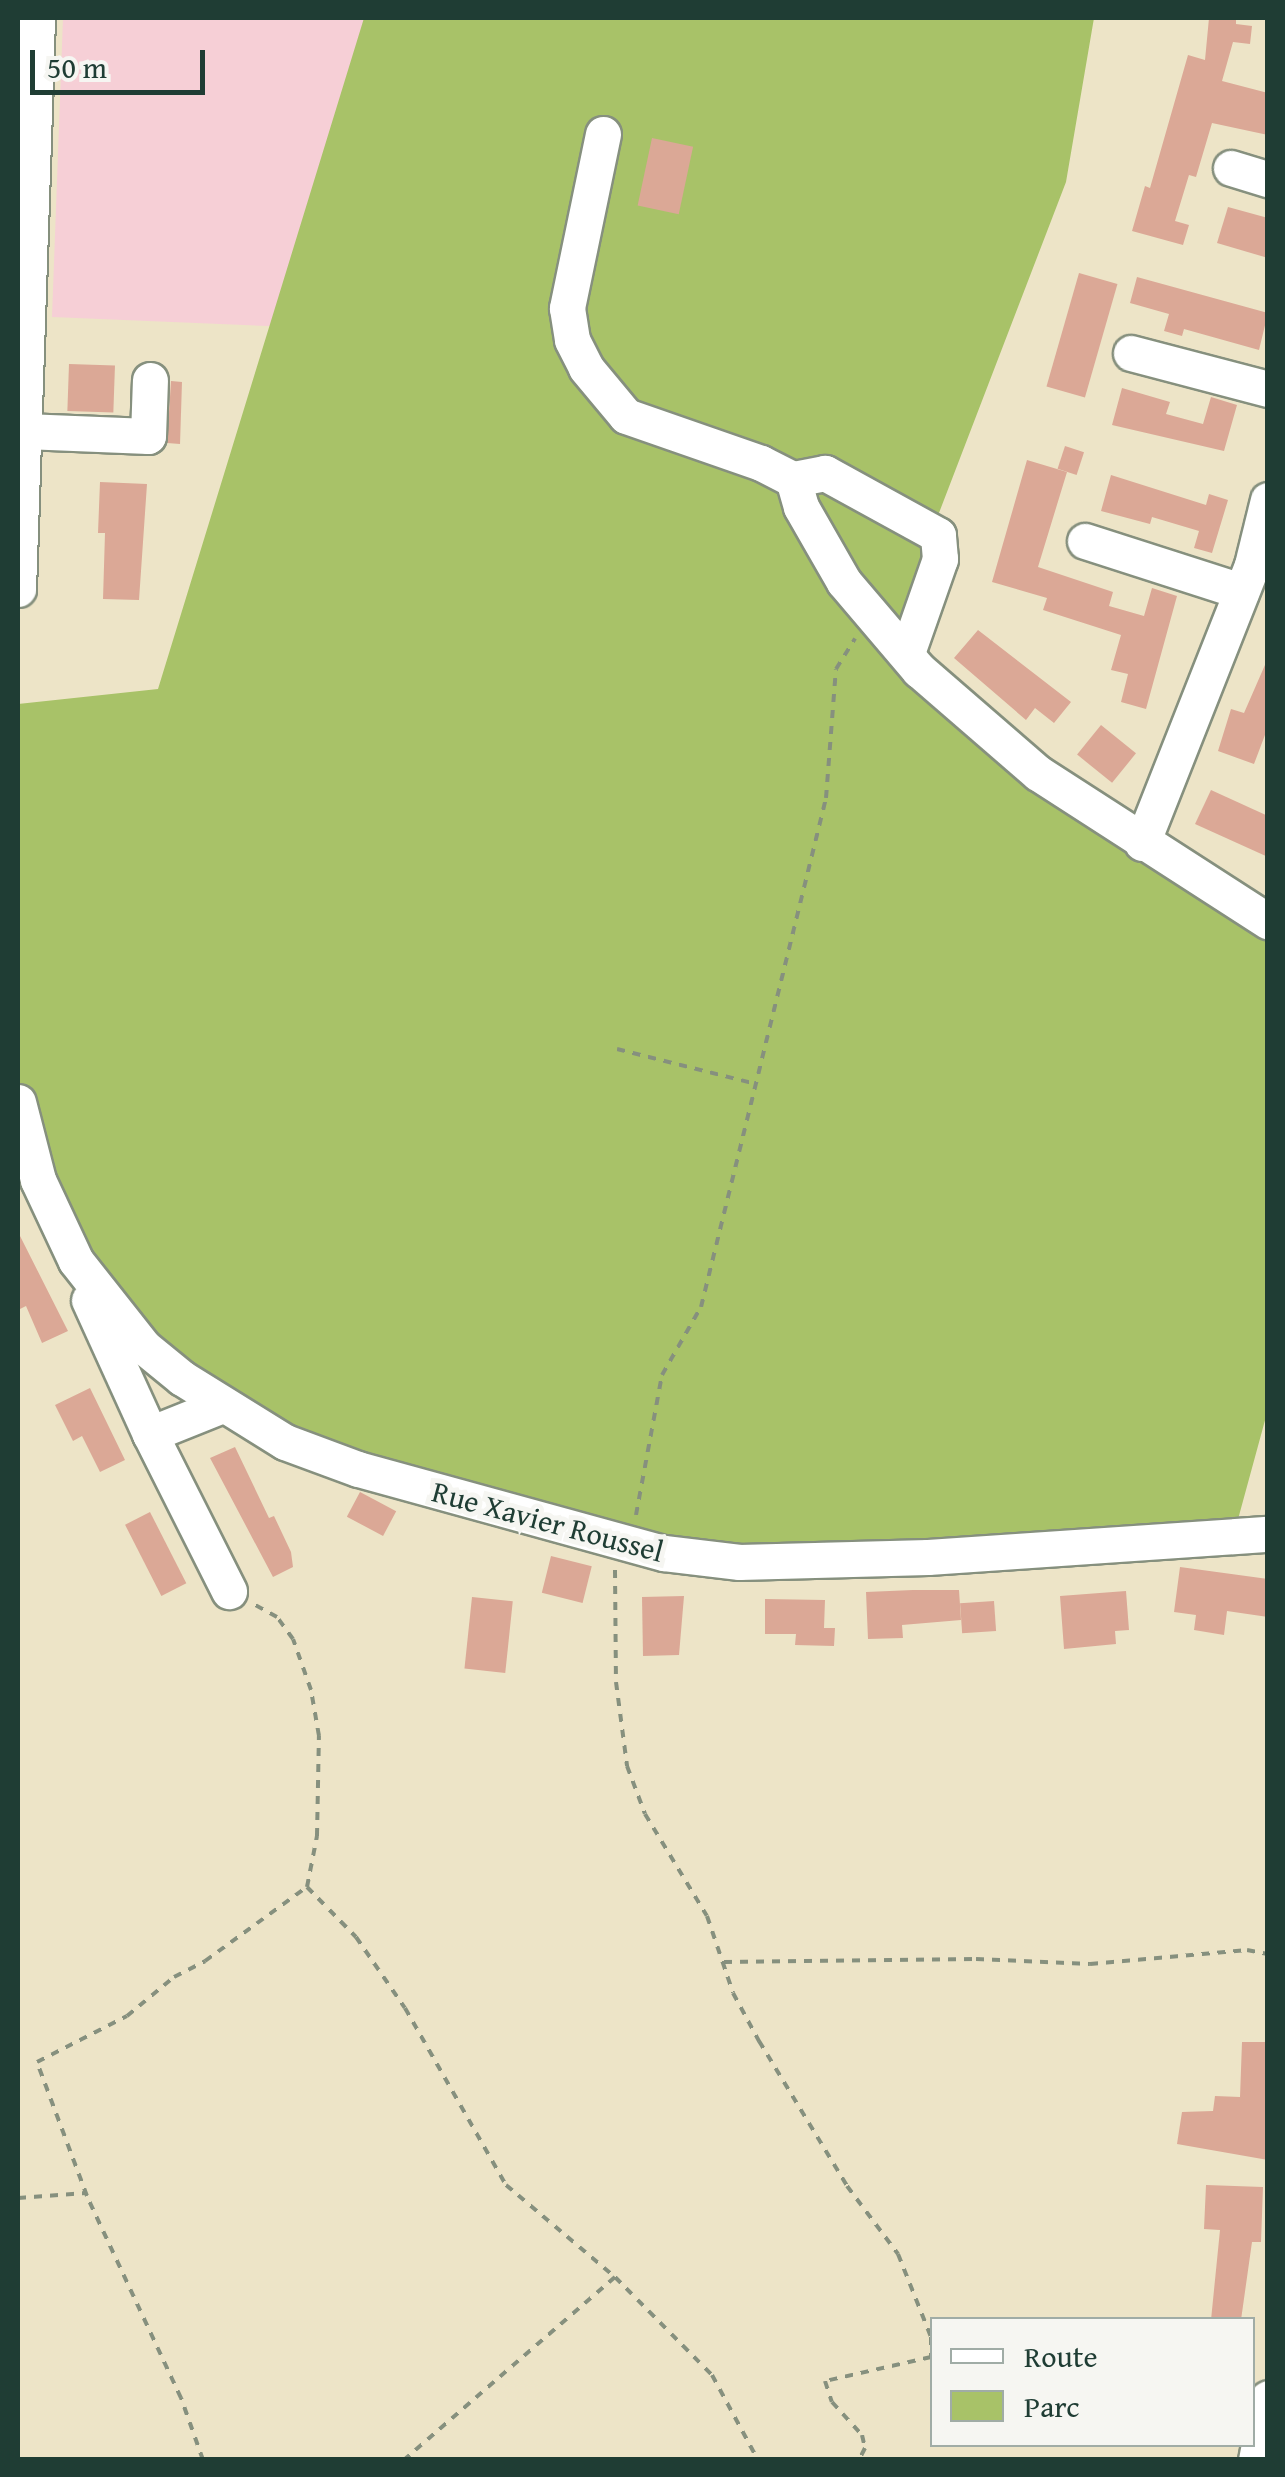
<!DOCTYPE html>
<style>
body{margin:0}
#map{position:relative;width:1285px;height:2477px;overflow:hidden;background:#ede4c7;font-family:"Gentium Book Plus",serif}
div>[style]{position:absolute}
.built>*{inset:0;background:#f6cfd6}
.green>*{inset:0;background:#a8c268}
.building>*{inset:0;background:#dba896;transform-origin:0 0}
.path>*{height:4px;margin-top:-2px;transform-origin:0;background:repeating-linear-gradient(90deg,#86907e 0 8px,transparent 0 16px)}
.roads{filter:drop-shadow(2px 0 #86907e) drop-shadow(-2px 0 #86907e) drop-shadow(0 2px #86907e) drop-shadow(0 -2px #86907e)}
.minor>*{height:35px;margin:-17.5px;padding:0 17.5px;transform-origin:17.5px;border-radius:17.5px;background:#fff}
span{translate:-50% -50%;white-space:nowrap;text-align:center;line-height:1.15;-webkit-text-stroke:10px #f6f6f2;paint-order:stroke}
.street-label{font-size:30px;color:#1f3d34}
.frame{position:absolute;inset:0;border:20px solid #1f3d34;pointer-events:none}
.legend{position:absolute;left:930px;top:2317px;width:325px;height:130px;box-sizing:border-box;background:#f6f6f2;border:2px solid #a0aca6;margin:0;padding:12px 18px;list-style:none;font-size:30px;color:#1f3d34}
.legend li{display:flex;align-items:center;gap:20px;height:50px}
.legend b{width:50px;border:2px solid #a0aca6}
.scale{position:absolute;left:30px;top:50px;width:175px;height:45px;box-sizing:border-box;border:5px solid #1f3d34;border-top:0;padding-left:12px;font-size:30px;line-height:35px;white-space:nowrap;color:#1f3d34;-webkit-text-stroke:8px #f6f6f2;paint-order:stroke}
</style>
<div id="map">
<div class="built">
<i style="clip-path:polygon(63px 18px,398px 18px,293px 327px,52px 317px)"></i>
</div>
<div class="green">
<i style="clip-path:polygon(364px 18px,1094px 18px,1066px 182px,919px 565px,919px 591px,890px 642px,1267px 928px,1267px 1413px,1234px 1534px,739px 1562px,285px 1442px,108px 1306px,18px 1095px,18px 704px,158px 689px)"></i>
</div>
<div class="building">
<i style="clip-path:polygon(1209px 18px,1236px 18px,1236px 24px,1252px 26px,1250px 44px,1233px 42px,1222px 81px,1268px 93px,1268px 135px,1212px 123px,1196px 177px,1189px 175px,1175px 221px,1189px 225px,1183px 245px,1132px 231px,1145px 186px,1150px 188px,1188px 55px,1205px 60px)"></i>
<i style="left:652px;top:138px;width:42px;height:69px;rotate:12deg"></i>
<i style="clip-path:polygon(1228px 207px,1268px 218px,1268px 258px,1217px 243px)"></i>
<i style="left:1079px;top:273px;width:40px;height:118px;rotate:16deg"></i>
<i style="clip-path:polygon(1137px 277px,1268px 313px,1259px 350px,1184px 329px,1182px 336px,1164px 331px,1169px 314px,1130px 303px)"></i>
<i style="left:69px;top:364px;width:46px;height:47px;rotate:2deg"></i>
<i style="clip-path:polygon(171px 381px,182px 382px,180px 444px,167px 443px)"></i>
<i style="clip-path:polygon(1122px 388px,1170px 402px,1166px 414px,1203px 424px,1211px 397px,1237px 405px,1224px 451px,1112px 425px)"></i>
<i style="left:1065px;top:446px;width:20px;height:24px;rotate:18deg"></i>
<i style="clip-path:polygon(1027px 460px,1067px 472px,1038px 567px,1113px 592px,1109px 606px,1144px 616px,1152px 588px,1177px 596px,1146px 709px,1121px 702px,1128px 674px,1111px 670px,1121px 635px,1043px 610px,1047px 598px,992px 582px)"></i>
<i style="clip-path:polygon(1111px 475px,1206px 505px,1209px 494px,1228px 500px,1212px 553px,1194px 548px,1199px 531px,1152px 517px,1150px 524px,1101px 511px)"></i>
<i style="clip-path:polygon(100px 482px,147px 484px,139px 600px,103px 599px,105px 533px,98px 533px)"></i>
<i style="clip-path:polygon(978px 630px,1071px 702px,1054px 723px,1035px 708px,1026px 720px,954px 658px)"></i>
<i style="clip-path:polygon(1268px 658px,1268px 727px,1254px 764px,1218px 751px,1231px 709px,1244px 713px)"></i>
<i style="left:1101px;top:725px;width:45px;height:38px;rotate:39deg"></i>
<i style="clip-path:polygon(1211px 790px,1268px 816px,1268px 857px,1195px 824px)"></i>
<i style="clip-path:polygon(18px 1232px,68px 1331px,42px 1343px,26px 1306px,18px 1310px)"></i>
<i style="clip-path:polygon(90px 1388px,125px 1460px,100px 1472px,82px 1436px,73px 1441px,55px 1405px)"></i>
<i style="clip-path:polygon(235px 1447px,269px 1518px,274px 1516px,291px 1552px,293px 1567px,273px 1577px,210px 1458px)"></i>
<i style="left:360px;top:1492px;width:41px;height:28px;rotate:28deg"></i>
<i style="left:150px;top:1512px;width:80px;height:28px;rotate:63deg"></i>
<i style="left:551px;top:1556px;width:42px;height:38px;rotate:14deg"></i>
<i style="clip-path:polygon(1180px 1567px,1268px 1579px,1268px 1617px,1227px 1611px,1224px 1635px,1194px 1630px,1196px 1615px,1174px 1612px)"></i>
<i style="clip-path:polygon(913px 1590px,959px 1590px,961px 1620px,902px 1625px,903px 1638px,868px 1639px,866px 1592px)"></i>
<i style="clip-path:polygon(1126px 1591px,1129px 1630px,1115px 1631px,1116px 1644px,1064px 1649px,1060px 1596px)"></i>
<i style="clip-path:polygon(684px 1596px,679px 1655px,643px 1656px,642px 1597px)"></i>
<i style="left:472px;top:1597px;width:41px;height:72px;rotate:6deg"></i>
<i style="clip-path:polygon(765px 1599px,825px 1600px,824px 1628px,835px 1628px,834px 1646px,795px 1645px,796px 1634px,765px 1634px)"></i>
<i style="left:994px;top:1601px;width:30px;height:34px;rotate:86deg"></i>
<i style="clip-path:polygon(1242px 2042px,1268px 2042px,1268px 2160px,1177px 2144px,1182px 2112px,1213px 2111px,1215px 2096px,1240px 2097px)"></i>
<i style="clip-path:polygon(1206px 2185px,1263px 2187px,1261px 2242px,1252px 2242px,1241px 2320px,1211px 2320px,1220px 2230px,1204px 2229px)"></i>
</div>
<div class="path">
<i style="left:617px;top:1049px;width:143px;rotate:14.1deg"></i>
<i style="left:636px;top:1515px;width:142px;rotate:-79.5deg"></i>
<i style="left:662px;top:1375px;width:78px;rotate:-60.2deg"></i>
<i style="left:701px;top:1307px;width:524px;rotate:-76.2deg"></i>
<i style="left:826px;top:798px;width:129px;rotate:-85.6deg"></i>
<i style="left:836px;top:669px;width:36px;rotate:-58deg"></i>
<i style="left:615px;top:1570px;width:112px;rotate:89.5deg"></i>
<i style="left:616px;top:1682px;width:85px;rotate:82.5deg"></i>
<i style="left:627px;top:1766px;width:51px;rotate:69.4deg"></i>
<i style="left:645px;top:1814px;width:119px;rotate:58.7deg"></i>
<i style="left:707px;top:1916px;width:81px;rotate:71.3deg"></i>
<i style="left:733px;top:1993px;width:55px;rotate:61.6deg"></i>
<i style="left:759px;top:2041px;width:170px;rotate:58.7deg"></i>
<i style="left:847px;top:2186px;width:85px;rotate:53.1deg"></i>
<i style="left:898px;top:2254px;width:89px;rotate:68.3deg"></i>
<i style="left:931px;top:2337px;width:20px;rotate:90deg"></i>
<i style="left:931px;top:2357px;width:109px;rotate:167.2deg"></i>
<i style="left:825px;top:2381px;width:22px;rotate:72deg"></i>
<i style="left:832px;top:2402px;width:45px;rotate:47.7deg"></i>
<i style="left:862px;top:2435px;width:13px;rotate:77deg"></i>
<i style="left:865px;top:2448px;width:13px;rotate:117deg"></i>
<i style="left:307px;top:1887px;width:70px;rotate:45.6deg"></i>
<i style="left:356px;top:1937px;width:86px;rotate:55.4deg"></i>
<i style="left:405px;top:2008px;width:204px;rotate:60.3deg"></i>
<i style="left:506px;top:2185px;width:143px;rotate:40.2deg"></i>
<i style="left:615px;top:2277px;width:279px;rotate:139.1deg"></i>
<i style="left:724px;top:1962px;width:252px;rotate:-0.7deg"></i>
<i style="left:976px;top:1959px;width:114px;rotate:2.5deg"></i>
<i style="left:1090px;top:1964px;width:158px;rotate:-5.1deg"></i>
<i style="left:1247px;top:1950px;width:21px;rotate:11deg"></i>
<i style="left:18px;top:2198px;width:68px;rotate:-4.2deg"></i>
<i style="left:615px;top:2277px;width:138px;rotate:45.3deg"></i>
<i style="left:712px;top:2375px;width:97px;rotate:61.6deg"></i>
<i style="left:203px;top:2460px;width:66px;rotate:-109.5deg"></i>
<i style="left:181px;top:2398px;width:223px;rotate:-115deg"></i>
<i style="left:87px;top:2196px;width:143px;rotate:-110.5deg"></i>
<i style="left:37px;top:2062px;width:101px;rotate:-27.1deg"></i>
<i style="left:127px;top:2016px;width:61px;rotate:-39.7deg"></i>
<i style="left:174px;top:1977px;width:35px;rotate:-27deg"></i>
<i style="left:205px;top:1961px;width:126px;rotate:-36deg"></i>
<i style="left:307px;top:1887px;width:52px;rotate:-78.9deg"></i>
<i style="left:317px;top:1836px;width:100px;rotate:-88.9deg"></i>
<i style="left:319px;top:1736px;width:47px;rotate:-99.9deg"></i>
<i style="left:311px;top:1690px;width:54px;rotate:-109.4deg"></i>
<i style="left:293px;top:1639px;width:27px;rotate:-126deg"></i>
<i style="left:277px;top:1617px;width:26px;rotate:-151deg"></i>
</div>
<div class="roads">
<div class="minor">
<i style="left:603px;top:134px;width:178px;rotate:101.7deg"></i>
<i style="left:567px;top:308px;width:32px;rotate:81deg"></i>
<i style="left:572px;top:340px;width:31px;rotate:63deg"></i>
<i style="left:586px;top:368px;width:62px;rotate:50.2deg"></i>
<i style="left:626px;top:416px;width:143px;rotate:19.2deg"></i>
<i style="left:761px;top:463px;width:36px;rotate:27deg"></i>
<i style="left:1231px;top:168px;width:39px;rotate:17deg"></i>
<i style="left:1131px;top:353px;width:142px;rotate:14.7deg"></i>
<i style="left:24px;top:431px;width:124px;rotate:2.3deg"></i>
<i style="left:148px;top:436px;width:56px;rotate:-88deg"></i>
<i style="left:1085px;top:541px;width:164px;rotate:17.8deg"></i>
<i style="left:18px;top:589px;width:571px;rotate:-88.09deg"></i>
<i style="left:907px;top:653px;width:100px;rotate:-70.7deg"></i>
<i style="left:940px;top:559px;width:24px;rotate:-95deg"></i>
<i style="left:938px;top:535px;width:129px;rotate:-151.2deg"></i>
<i style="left:825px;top:473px;width:33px;rotate:169deg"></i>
<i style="left:793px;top:479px;width:29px;rotate:74deg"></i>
<i style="left:801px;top:507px;width:86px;rotate:60.2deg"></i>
<i style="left:844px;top:582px;width:116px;rotate:49.6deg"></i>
<i style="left:919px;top:670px;width:157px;rotate:40.9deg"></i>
<i style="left:1038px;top:773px;width:274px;rotate:32.8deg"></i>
<i style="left:1142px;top:843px;width:299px;rotate:-68.4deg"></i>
<i style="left:1252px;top:565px;width:67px;rotate:-76.2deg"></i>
<i style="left:18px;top:1102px;width:81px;rotate:75.6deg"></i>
<i style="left:38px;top:1180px;width:89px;rotate:64.9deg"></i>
<i style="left:76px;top:1261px;width:110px;rotate:51.7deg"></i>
<i style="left:144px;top:1347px;width:49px;rotate:39.2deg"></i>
<i style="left:182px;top:1378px;width:121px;rotate:31.9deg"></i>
<i style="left:285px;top:1442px;width:78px;rotate:20.3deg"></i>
<i style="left:358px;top:1469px;width:317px;rotate:15.4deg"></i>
<i style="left:664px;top:1553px;width:76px;rotate:6.8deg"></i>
<i style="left:739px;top:1562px;width:189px;rotate:-1.5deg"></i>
<i style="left:928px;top:1557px;width:341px;rotate:-3.9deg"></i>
<i style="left:89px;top:1300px;width:147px;rotate:65.5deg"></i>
<i style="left:150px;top:1434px;width:176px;rotate:63.3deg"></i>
<i style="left:150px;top:1434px;width:78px;rotate:-21.9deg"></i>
<i style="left:1256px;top:2460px;width:63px;rotate:-79deg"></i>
</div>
</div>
<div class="street-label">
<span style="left:548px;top:1521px;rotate:15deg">Rue Xavier Roussel</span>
</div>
<div class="frame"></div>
<ul class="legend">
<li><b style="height:12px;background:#fff"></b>Route</li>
<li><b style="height:28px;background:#a8c268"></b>Parc</li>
</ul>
<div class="scale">50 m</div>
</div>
